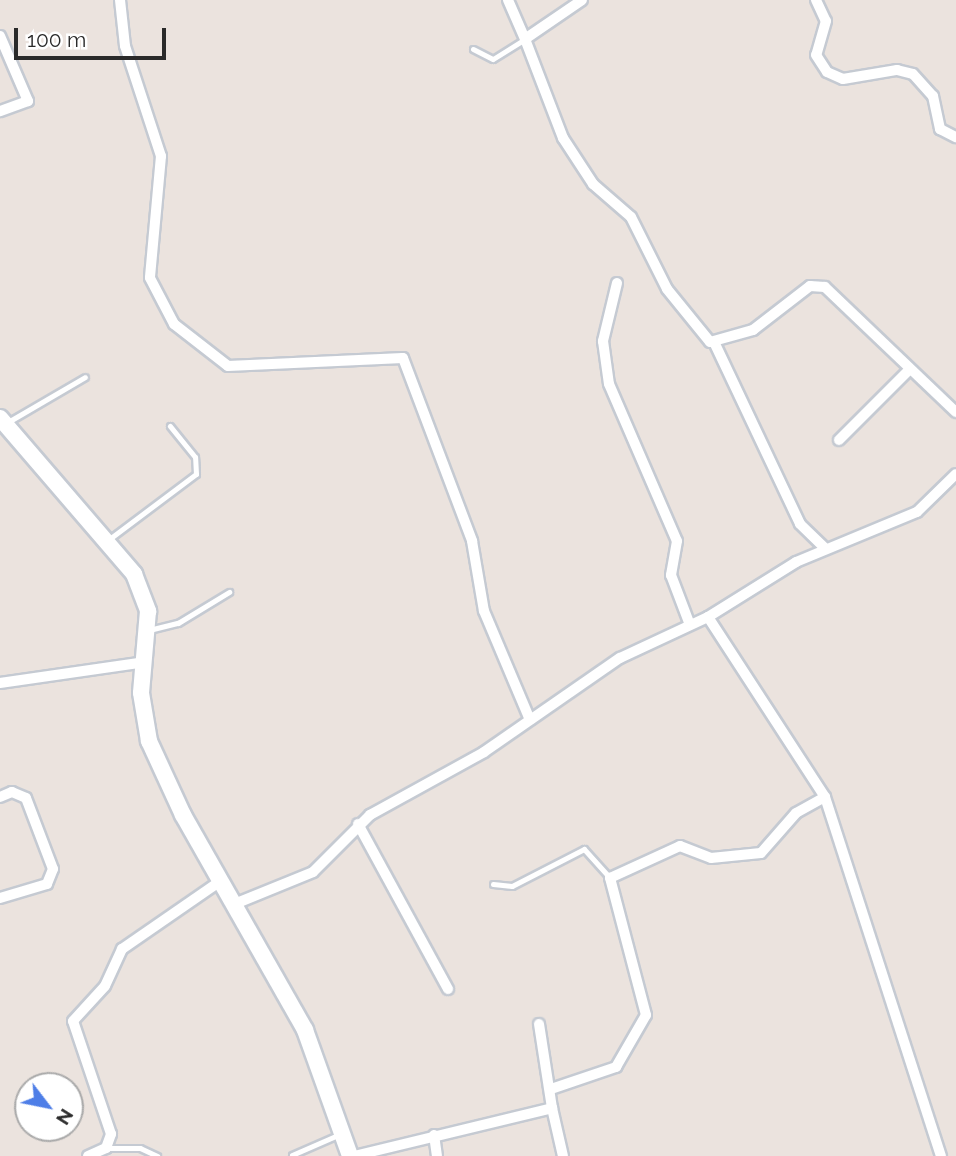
<!DOCTYPE html>
<style>
body{margin:0}
#map{position:relative;width:956px;height:1156px;overflow:hidden;background:#ebe3de;font-family:Raleway,sans-serif}
div>[style]{position:absolute}
.roads{filter:drop-shadow(2px 0 #c5cad2) drop-shadow(-2px 0 #c5cad2) drop-shadow(0 2px #c5cad2) drop-shadow(0 -2px #c5cad2)}
.lane>*{height:5px;margin:-2.5px;padding:0 2.5px;transform-origin:2.5px;border-radius:2.5px;background:#fff}
.street>*{height:10px;margin:-5px;padding:0 5px;transform-origin:5px;border-radius:5px;background:#fff}
.secondary>*{height:16px;margin:-8px;padding:0 8px;transform-origin:8px;border-radius:8px;background:#fff}
span{translate:-50% -50%;white-space:nowrap;text-align:center;line-height:1.15;-webkit-text-stroke:5px #fff;paint-order:stroke}
.north{position:absolute;left:14px;top:1072px;width:70px;height:70px;box-sizing:border-box;background:#fff;border:2px solid #aaa;border-radius:50%;rotate:122deg;font-size:19px;font-weight:700;line-height:28px;text-align:center;color:#2a2a2a}
.north::after{content:'';display:block;margin:auto;width:24px;height:32px;background:#4e7ee7;clip-path:polygon(50% 0,100% 100%,50% 72%,0 100%)}
.scale{position:absolute;left:14px;top:28px;width:152px;height:32px;box-sizing:border-box;border:4px solid #2a2a2a;border-top:0;padding-left:9px;font-size:21px;line-height:24px;white-space:nowrap;color:#2a2a2a;-webkit-text-stroke:5px #fff;paint-order:stroke}
</style>
<div id="map">
<div class="roads">
<div class="lane">
<i style="left:473px;top:49px;width:22px;rotate:27deg"></i>
<i style="left:493px;top:59px;width:38px;rotate:-32deg"></i>
<i style="left:8px;top:422px;width:89px;rotate:-30.3deg"></i>
<i style="left:108px;top:540px;width:110px;rotate:-36.9deg"></i>
<i style="left:196px;top:474px;width:17px;rotate:-93deg"></i>
<i style="left:195px;top:457px;width:40px;rotate:-129deg"></i>
<i style="left:149px;top:630px;width:30px;rotate:-14deg"></i>
<i style="left:178px;top:623px;width:60px;rotate:-31.3deg"></i>
<i style="left:493px;top:884px;width:19px;rotate:6deg"></i>
<i style="left:512px;top:886px;width:81px;rotate:-27.2deg"></i>
<i style="left:584px;top:849px;width:39px;rotate:48deg"></i>
<i style="left:106px;top:1148px;width:34px"></i>
<i style="left:140px;top:1148px;width:19px;rotate:25deg"></i>
<i style="left:292px;top:1155px;width:52px;rotate:-23.6deg"></i>
</div>
<div class="street">
<i style="left:120px;top:0;width:46px;rotate:83.8deg"></i>
<i style="left:125px;top:46px;width:116px;rotate:71.9deg"></i>
<i style="left:161px;top:156px;width:122px;rotate:95.2deg"></i>
<i style="left:150px;top:278px;width:52px;rotate:62.4deg"></i>
<i style="left:174px;top:324px;width:68px;rotate:37.9deg"></i>
<i style="left:228px;top:366px;width:175px;rotate:-2.6deg"></i>
<i style="left:403px;top:358px;width:196px;rotate:69.3deg"></i>
<i style="left:472px;top:541px;width:71px;rotate:80.3deg"></i>
<i style="left:484px;top:611px;width:118px;rotate:67.1deg"></i>
<i style="left:508px;top:0;width:43px;rotate:66.4deg"></i>
<i style="left:525px;top:39px;width:69px;rotate:-34.4deg"></i>
<i style="left:816px;top:0;width:23px;rotate:65deg"></i>
<i style="left:826px;top:21px;width:35px;rotate:106deg"></i>
<i style="left:816px;top:55px;width:20px;rotate:57deg"></i>
<i style="left:827px;top:72px;width:17px;rotate:24deg"></i>
<i style="left:843px;top:79px;width:55px;rotate:-9.5deg"></i>
<i style="left:897px;top:70px;width:16px;rotate:14deg"></i>
<i style="left:913px;top:74px;width:30px;rotate:48deg"></i>
<i style="left:933px;top:96px;width:34px;rotate:78deg"></i>
<i style="left:940px;top:129px;width:18px;rotate:27deg"></i>
<i style="left:0;top:36px;width:71px;rotate:66.7deg"></i>
<i style="left:28px;top:101px;width:30px;rotate:160deg"></i>
<i style="left:525px;top:39px;width:106px;rotate:69deg"></i>
<i style="left:563px;top:138px;width:55px;rotate:56.9deg"></i>
<i style="left:593px;top:184px;width:50px;rotate:41deg"></i>
<i style="left:631px;top:217px;width:80px;rotate:63.4deg"></i>
<i style="left:667px;top:289px;width:68px;rotate:50.9deg"></i>
<i style="left:710px;top:342px;width:45px;rotate:-15.6deg"></i>
<i style="left:753px;top:330px;width:72px;rotate:-37.7deg"></i>
<i style="left:810px;top:286px;width:15px;rotate:4deg"></i>
<i style="left:825px;top:287px;width:181px;rotate:43.7deg"></i>
<i style="left:617px;top:283px;width:60px;rotate:103.6deg"></i>
<i style="left:603px;top:341px;width:43px;rotate:82.1deg"></i>
<i style="left:609px;top:384px;width:171px;rotate:66.6deg"></i>
<i style="left:677px;top:541px;width:35px;rotate:100deg"></i>
<i style="left:671px;top:575px;width:53px;rotate:69.2deg"></i>
<i style="left:715px;top:344px;width:199px;rotate:64.7deg"></i>
<i style="left:800px;top:524px;width:35px;rotate:44deg"></i>
<i style="left:839px;top:440px;width:100px;rotate:-45deg"></i>
<i style="left:708px;top:617px;width:215px;rotate:57deg"></i>
<i style="left:825px;top:797px;width:377px;rotate:72.1deg"></i>
<i style="left:0;top:683px;width:147px;rotate:-8.2deg"></i>
<i style="left:0;top:797px;width:13px;rotate:-23deg"></i>
<i style="left:12px;top:792px;width:15px;rotate:23deg"></i>
<i style="left:26px;top:798px;width:76px;rotate:69.2deg"></i>
<i style="left:53px;top:869px;width:16px;rotate:112deg"></i>
<i style="left:47px;top:884px;width:49px;rotate:163.4deg"></i>
<i style="left:358px;top:824px;width:188px;rotate:61.4deg"></i>
<i style="left:237px;top:903px;width:82px;rotate:-22.2deg"></i>
<i style="left:313px;top:872px;width:81px;rotate:-45deg"></i>
<i style="left:370px;top:815px;width:130px;rotate:-28.9deg"></i>
<i style="left:484px;top:752px;width:165px;rotate:-34.7deg"></i>
<i style="left:620px;top:658px;width:97px;rotate:-25deg"></i>
<i style="left:708px;top:617px;width:104px;rotate:-32deg"></i>
<i style="left:796px;top:562px;width:131px;rotate:-22.5deg"></i>
<i style="left:917px;top:512px;width:54px;rotate:-44.3deg"></i>
<i style="left:551px;top:1089px;width:69px;rotate:-18.7deg"></i>
<i style="left:616px;top:1067px;width:60px;rotate:-60deg"></i>
<i style="left:646px;top:1015px;width:142px;rotate:-104.7deg"></i>
<i style="left:610px;top:878px;width:77px;rotate:-24.6deg"></i>
<i style="left:680px;top:846px;width:33px;rotate:21deg"></i>
<i style="left:711px;top:858px;width:50px;rotate:-5.7deg"></i>
<i style="left:761px;top:853px;width:53px;rotate:-48.8deg"></i>
<i style="left:796px;top:813px;width:33px;rotate:-29deg"></i>
<i style="left:552px;top:1108px;width:49px;rotate:77.1deg"></i>
<i style="left:434px;top:1135px;width:21px;rotate:82deg"></i>
<i style="left:88px;top:1156px;width:20px;rotate:-24deg"></i>
<i style="left:106px;top:1148px;width:15px;rotate:-70deg"></i>
<i style="left:111px;top:1134px;width:119px;rotate:-108.6deg"></i>
<i style="left:73px;top:1021px;width:47px;rotate:-47.6deg"></i>
<i style="left:105px;top:986px;width:41px;rotate:-65.3deg"></i>
<i style="left:122px;top:949px;width:121px;rotate:-34.6deg"></i>
<i style="left:354px;top:1156px;width:204px;rotate:-13.6deg"></i>
<i style="left:552px;top:1108px;width:85px;rotate:-98.8deg"></i>
</div>
<div class="secondary">
<i style="left:0;top:418px;width:206px;rotate:49.3deg"></i>
<i style="left:134px;top:574px;width:40px;rotate:69deg"></i>
<i style="left:148px;top:611px;width:82px;rotate:94.9deg"></i>
<i style="left:141px;top:693px;width:49px;rotate:80.5deg"></i>
<i style="left:149px;top:741px;width:81px;rotate:65.3deg"></i>
<i style="left:183px;top:815px;width:247px;rotate:60.4deg"></i>
<i style="left:305px;top:1030px;width:134px;rotate:70.3deg"></i>
</div>
</div>
<div class="north">N</div>
<div class="scale">100 m</div>
</div>
